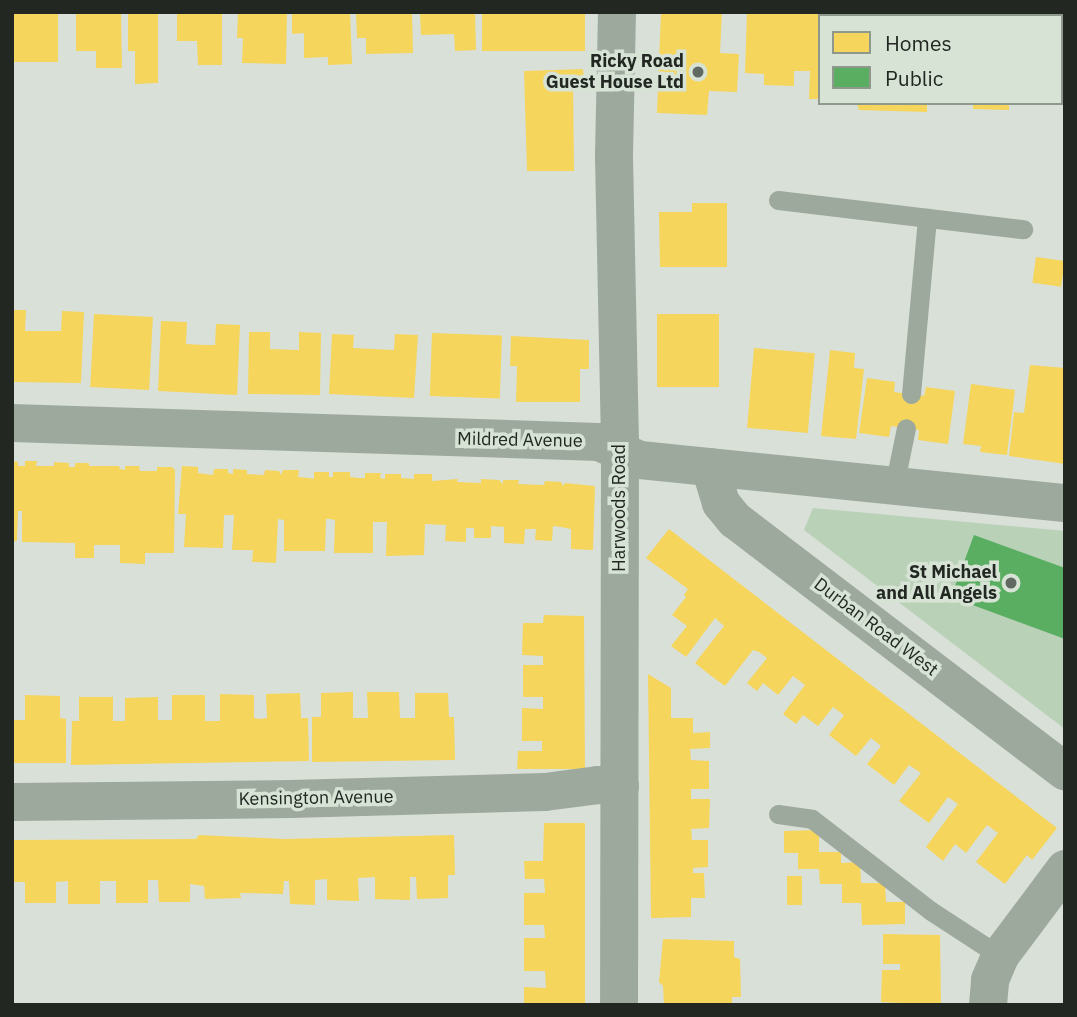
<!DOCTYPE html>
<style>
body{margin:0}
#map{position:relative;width:1077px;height:1017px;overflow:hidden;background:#d9e0d8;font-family:"IBM Plex Sans",sans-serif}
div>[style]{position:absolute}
.green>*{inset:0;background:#b8d1b7}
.homes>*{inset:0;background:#f6d55c;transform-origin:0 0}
.public>*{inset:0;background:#5aae61}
.service>*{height:19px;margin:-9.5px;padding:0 9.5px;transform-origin:9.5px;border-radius:9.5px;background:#9ea99e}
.minor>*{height:38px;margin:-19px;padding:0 19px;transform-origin:19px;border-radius:19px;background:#9ea99e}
.tertiary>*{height:38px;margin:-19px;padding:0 19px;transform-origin:19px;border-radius:19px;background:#9ea99e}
.dots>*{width:19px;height:19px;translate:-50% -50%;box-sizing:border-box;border:4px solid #d6e3d5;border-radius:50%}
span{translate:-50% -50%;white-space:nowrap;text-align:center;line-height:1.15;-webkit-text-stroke:7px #d6e3d5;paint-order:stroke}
.poi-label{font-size:18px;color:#222722;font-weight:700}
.right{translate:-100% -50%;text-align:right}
.street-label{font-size:18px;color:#222722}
.frame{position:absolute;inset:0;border:14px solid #222722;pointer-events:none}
.legend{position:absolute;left:818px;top:14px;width:245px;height:91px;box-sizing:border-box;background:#d6e3d5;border:2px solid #8e988d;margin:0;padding:9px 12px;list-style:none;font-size:21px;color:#222722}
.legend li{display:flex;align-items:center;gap:14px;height:35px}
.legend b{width:35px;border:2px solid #8e988d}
</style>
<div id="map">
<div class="green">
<i style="clip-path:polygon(813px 508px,1065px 531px,1065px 729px,804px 530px)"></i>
</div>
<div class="homes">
<i style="left:12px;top:12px;width:46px;height:50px"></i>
<i style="clip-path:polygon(76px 12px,121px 12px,122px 68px,96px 68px,96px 51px,76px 51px)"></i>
<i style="clip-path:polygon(128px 12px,158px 12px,158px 83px,135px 84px,135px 51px,128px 51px)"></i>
<i style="clip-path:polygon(177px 12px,222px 12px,222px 65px,198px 65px,197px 41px,177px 41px)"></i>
<i style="clip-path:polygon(238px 12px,287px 12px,286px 64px,242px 63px,243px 38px,237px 38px)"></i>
<i style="clip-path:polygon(292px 12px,350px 12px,352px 64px,328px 65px,328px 57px,304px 58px,304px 33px,292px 34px)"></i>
<i style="clip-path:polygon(356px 12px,412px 12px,413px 53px,366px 54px,366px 38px,357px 38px)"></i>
<i style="clip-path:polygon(420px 12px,475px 12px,476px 50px,455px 51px,454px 34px,421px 35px)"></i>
<i style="left:482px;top:12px;width:103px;height:39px"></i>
<i style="clip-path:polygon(661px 12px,722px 12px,720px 53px,739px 54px,737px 92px,709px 91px,707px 115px,657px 113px)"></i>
<i style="clip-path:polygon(747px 12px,820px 13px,820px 99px,809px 99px,810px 71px,794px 71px,794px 86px,764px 85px,764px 74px,745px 73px)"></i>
<i style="clip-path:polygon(583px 69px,584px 79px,573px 80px,574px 171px,527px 171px,524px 71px)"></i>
<i style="clip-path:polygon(857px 103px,927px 103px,927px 112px,859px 110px)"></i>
<i style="clip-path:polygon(973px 103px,1009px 103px,1009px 110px,973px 109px)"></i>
<i style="clip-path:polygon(692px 203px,727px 203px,727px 267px,660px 267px,659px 212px,692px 212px)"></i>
<i style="left:1036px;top:257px;width:29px;height:26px;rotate:8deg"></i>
<i style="clip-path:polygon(12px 310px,26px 310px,25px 331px,61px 331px,62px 311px,84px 312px,81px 383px,12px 382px)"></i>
<i style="left:94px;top:314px;width:59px;height:73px;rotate:3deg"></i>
<i style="left:657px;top:314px;width:62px;height:73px"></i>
<i style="clip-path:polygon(161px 321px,187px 322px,186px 344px,204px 345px,215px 345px,216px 324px,240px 325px,237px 395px,158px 391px)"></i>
<i style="clip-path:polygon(249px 332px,270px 332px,270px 349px,299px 350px,299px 332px,321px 333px,320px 395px,248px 394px)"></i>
<i style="left:432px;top:333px;width:70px;height:63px;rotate:2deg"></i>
<i style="clip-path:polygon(332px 334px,354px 335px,353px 348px,394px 350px,395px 334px,418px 335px,414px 398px,329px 394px)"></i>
<i style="clip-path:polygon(511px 336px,589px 340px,589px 369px,580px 369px,580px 402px,516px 402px,517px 366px,510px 366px)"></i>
<i style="left:754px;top:348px;width:61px;height:80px;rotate:5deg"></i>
<i style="clip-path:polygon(830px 350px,855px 353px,854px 368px,864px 369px,856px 439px,821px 436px)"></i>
<i style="clip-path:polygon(1030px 365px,1065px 368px,1065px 464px,1009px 456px,1014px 412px,1024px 413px)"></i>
<i style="clip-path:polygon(867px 378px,895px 382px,894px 392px,924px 396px,926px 387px,955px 391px,948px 444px,918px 440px,919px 430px,891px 426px,889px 437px,859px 433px)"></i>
<i style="clip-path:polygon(971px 384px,1015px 390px,1007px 455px,980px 452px,981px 446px,963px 444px)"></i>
<i style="clip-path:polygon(12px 461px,18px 462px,18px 466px,25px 466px,25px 461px,37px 461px,36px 466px,54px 466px,54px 462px,69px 463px,69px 467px,75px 467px,75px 463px,89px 463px,89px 466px,119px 466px,120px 469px,125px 470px,125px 466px,139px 466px,140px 471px,157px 471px,157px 467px,172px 467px,175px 470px,174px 553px,145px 553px,145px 564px,120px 563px,120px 545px,94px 545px,94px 558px,75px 558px,75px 543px,22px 542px,22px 511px,18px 511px,17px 541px,12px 541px)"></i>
<i style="clip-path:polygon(182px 466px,198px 467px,198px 473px,213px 475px,214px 469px,228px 469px,228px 473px,233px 474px,233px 469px,247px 470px,247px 474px,264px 475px,265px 470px,279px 471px,281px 475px,283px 470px,299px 470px,298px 477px,309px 478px,314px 479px,314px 472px,329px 472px,329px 477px,333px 477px,333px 472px,350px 472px,350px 477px,359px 478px,365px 478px,365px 473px,381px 473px,380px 478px,385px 479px,385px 474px,401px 474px,401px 478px,414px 479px,414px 474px,432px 474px,432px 481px,458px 479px,457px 482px,481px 483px,481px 479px,499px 480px,503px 484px,503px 480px,519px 480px,518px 484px,544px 485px,545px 481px,561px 482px,563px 486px,565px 483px,595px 486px,593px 550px,571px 549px,571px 529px,561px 527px,553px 526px,552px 541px,535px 540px,536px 529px,525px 529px,524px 544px,504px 543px,504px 527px,491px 526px,491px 538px,474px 538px,474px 528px,466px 528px,466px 542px,445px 541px,446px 525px,425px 524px,424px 555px,386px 556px,387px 522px,373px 522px,373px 553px,334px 553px,335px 520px,330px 519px,326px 519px,325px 551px,284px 551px,284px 520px,278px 519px,276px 563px,252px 562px,253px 550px,232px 550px,234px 515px,224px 515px,223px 548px,184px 547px,186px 514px,178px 514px)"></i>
<i style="clip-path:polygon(669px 529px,1057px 828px,1032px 860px,1027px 855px,1005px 884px,976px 862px,998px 833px,987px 825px,966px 853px,955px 844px,943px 861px,926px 847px,958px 804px,948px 797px,929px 823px,899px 801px,921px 773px,909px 765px,894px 785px,867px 764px,881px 746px,871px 738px,856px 756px,829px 735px,844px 715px,833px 707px,818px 726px,803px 715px,796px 724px,783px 714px,805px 685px,793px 676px,778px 695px,763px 683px,757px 691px,747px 683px,767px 658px,759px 652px,753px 650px,725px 686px,710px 675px,695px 663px,724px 626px,715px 618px,686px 657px,671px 646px,687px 626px,672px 615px,686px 597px,684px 595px,688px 589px,646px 558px)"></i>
<i style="clip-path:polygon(544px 615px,584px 616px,585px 769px,517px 769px,518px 751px,542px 751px,542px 741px,522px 741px,522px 708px,543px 709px,543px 697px,523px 697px,523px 665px,543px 665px,543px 656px,522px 655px,523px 623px,543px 623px)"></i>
<i style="clip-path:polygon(648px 674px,671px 688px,671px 718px,693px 718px,693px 733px,710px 732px,710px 748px,690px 749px,691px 760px,709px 761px,709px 789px,691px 789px,691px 799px,710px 799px,709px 828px,691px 829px,692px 840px,708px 840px,708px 867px,693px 868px,693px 873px,704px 873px,705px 898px,691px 898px,691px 917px,651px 918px)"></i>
<i style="clip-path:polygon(353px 692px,353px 718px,368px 718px,367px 692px,399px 692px,400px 718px,415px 718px,415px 693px,448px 693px,449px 717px,454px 717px,455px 760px,312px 762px,312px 717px,321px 717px,321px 693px)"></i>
<i style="clip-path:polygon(300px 693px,301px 718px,308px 718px,309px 761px,71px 765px,72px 721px,79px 721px,79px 697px,113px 697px,113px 721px,125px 721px,125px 698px,158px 697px,158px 720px,172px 720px,172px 695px,205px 695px,205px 721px,220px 721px,220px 694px,254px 695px,254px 718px,260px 719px,267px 718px,266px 694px)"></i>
<i style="clip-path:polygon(25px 695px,60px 696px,60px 718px,66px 719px,66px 763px,12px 763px,12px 720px,25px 720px)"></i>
<i style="clip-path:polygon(544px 823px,585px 823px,585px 1005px,524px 1005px,524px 987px,546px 988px,545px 971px,524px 971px,524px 938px,545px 938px,544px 925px,524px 925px,524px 893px,545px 893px,544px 879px,525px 879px,524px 861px,543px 861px)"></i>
<i style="clip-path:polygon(819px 830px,819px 852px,841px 852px,841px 863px,860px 862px,861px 883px,885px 883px,886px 902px,905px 902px,905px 924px,862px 925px,861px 903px,842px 903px,842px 884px,820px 884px,819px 869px,798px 869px,798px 853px,784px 853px,784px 831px)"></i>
<i style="clip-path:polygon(199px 835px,284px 839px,454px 835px,455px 875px,448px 875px,448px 898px,417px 899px,416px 877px,410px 877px,410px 900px,375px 899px,375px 877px,358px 878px,359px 901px,327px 900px,327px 879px,315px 880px,315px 905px,290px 904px,289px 881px,284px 881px,283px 894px,240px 893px,241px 898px,205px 899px,204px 886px,190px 884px,190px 902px,159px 902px,158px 880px,148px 880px,148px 903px,116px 903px,116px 881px,100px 881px,100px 904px,68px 904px,68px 881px,56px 882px,56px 903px,25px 903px,25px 882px,12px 882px,12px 840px,196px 839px)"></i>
<i style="left:787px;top:876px;width:15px;height:29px"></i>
<i style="clip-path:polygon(883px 934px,940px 935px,941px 1005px,881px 1002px,882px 970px,900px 970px,900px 964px,883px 964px)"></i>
<i style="clip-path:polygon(663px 939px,734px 941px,734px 957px,740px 959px,741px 997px,732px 997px,732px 1005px,664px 1005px,663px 986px,659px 982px)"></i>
</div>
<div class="public">
<i style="clip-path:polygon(974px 535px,1065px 568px,1065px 639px,951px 597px)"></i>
</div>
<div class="service">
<i style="left:778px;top:200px;width:247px;rotate:6.8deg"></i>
<i style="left:911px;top:394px;width:177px;rotate:-84.8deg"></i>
<i style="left:894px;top:486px;width:59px;rotate:-78.3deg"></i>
<i style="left:778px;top:814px;width:34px;rotate:8deg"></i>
<i style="left:812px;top:819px;width:150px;rotate:37.7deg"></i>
<i style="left:931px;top:911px;width:82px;rotate:33.1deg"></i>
</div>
<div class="minor">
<i style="left:12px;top:423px;width:587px;rotate:1.85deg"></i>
<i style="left:599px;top:442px;width:45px;rotate:23.7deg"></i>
<i style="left:640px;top:460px;width:427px;rotate:5.8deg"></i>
<i style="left:710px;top:467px;width:38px;rotate:73deg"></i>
<i style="left:721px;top:503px;width:22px;rotate:51deg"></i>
<i style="left:735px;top:520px;width:415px;rotate:37.3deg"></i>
<i style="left:12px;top:802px;width:279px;rotate:-0.6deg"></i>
<i style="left:291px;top:799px;width:254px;rotate:-1.6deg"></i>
<i style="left:545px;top:792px;width:53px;rotate:-7.5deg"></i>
<i style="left:598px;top:785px;width:22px;rotate:3deg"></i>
<i style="left:988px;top:1005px;width:25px;rotate:-85deg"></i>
<i style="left:990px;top:980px;width:26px;rotate:-67deg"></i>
<i style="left:1000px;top:956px;width:109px;rotate:-53.2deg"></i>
</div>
<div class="tertiary">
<i style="left:617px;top:12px;width:144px;rotate:91.2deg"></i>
<i style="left:614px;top:156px;width:296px;rotate:88.8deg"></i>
<i style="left:620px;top:452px;width:553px;rotate:90.1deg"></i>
</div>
<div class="dots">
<i style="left:698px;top:72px;background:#626862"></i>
<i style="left:1011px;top:583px;background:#626862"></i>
</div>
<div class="poi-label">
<span class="right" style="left:684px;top:72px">Ricky Road<br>Guest House Ltd</span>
<span class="right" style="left:997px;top:583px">St Michael<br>and All Angels</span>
</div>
<div class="street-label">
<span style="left:520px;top:440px;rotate:1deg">Mildred Avenue</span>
<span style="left:619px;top:508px;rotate:-90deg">Harwoods Road</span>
<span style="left:876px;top:627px;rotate:37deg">Durban Road West</span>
<span style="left:316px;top:798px;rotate:-1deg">Kensington Avenue</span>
</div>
<div class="frame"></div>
<ul class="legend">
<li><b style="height:19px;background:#f6d55c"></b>Homes</li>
<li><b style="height:19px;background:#5aae61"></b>Public</li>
</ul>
</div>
